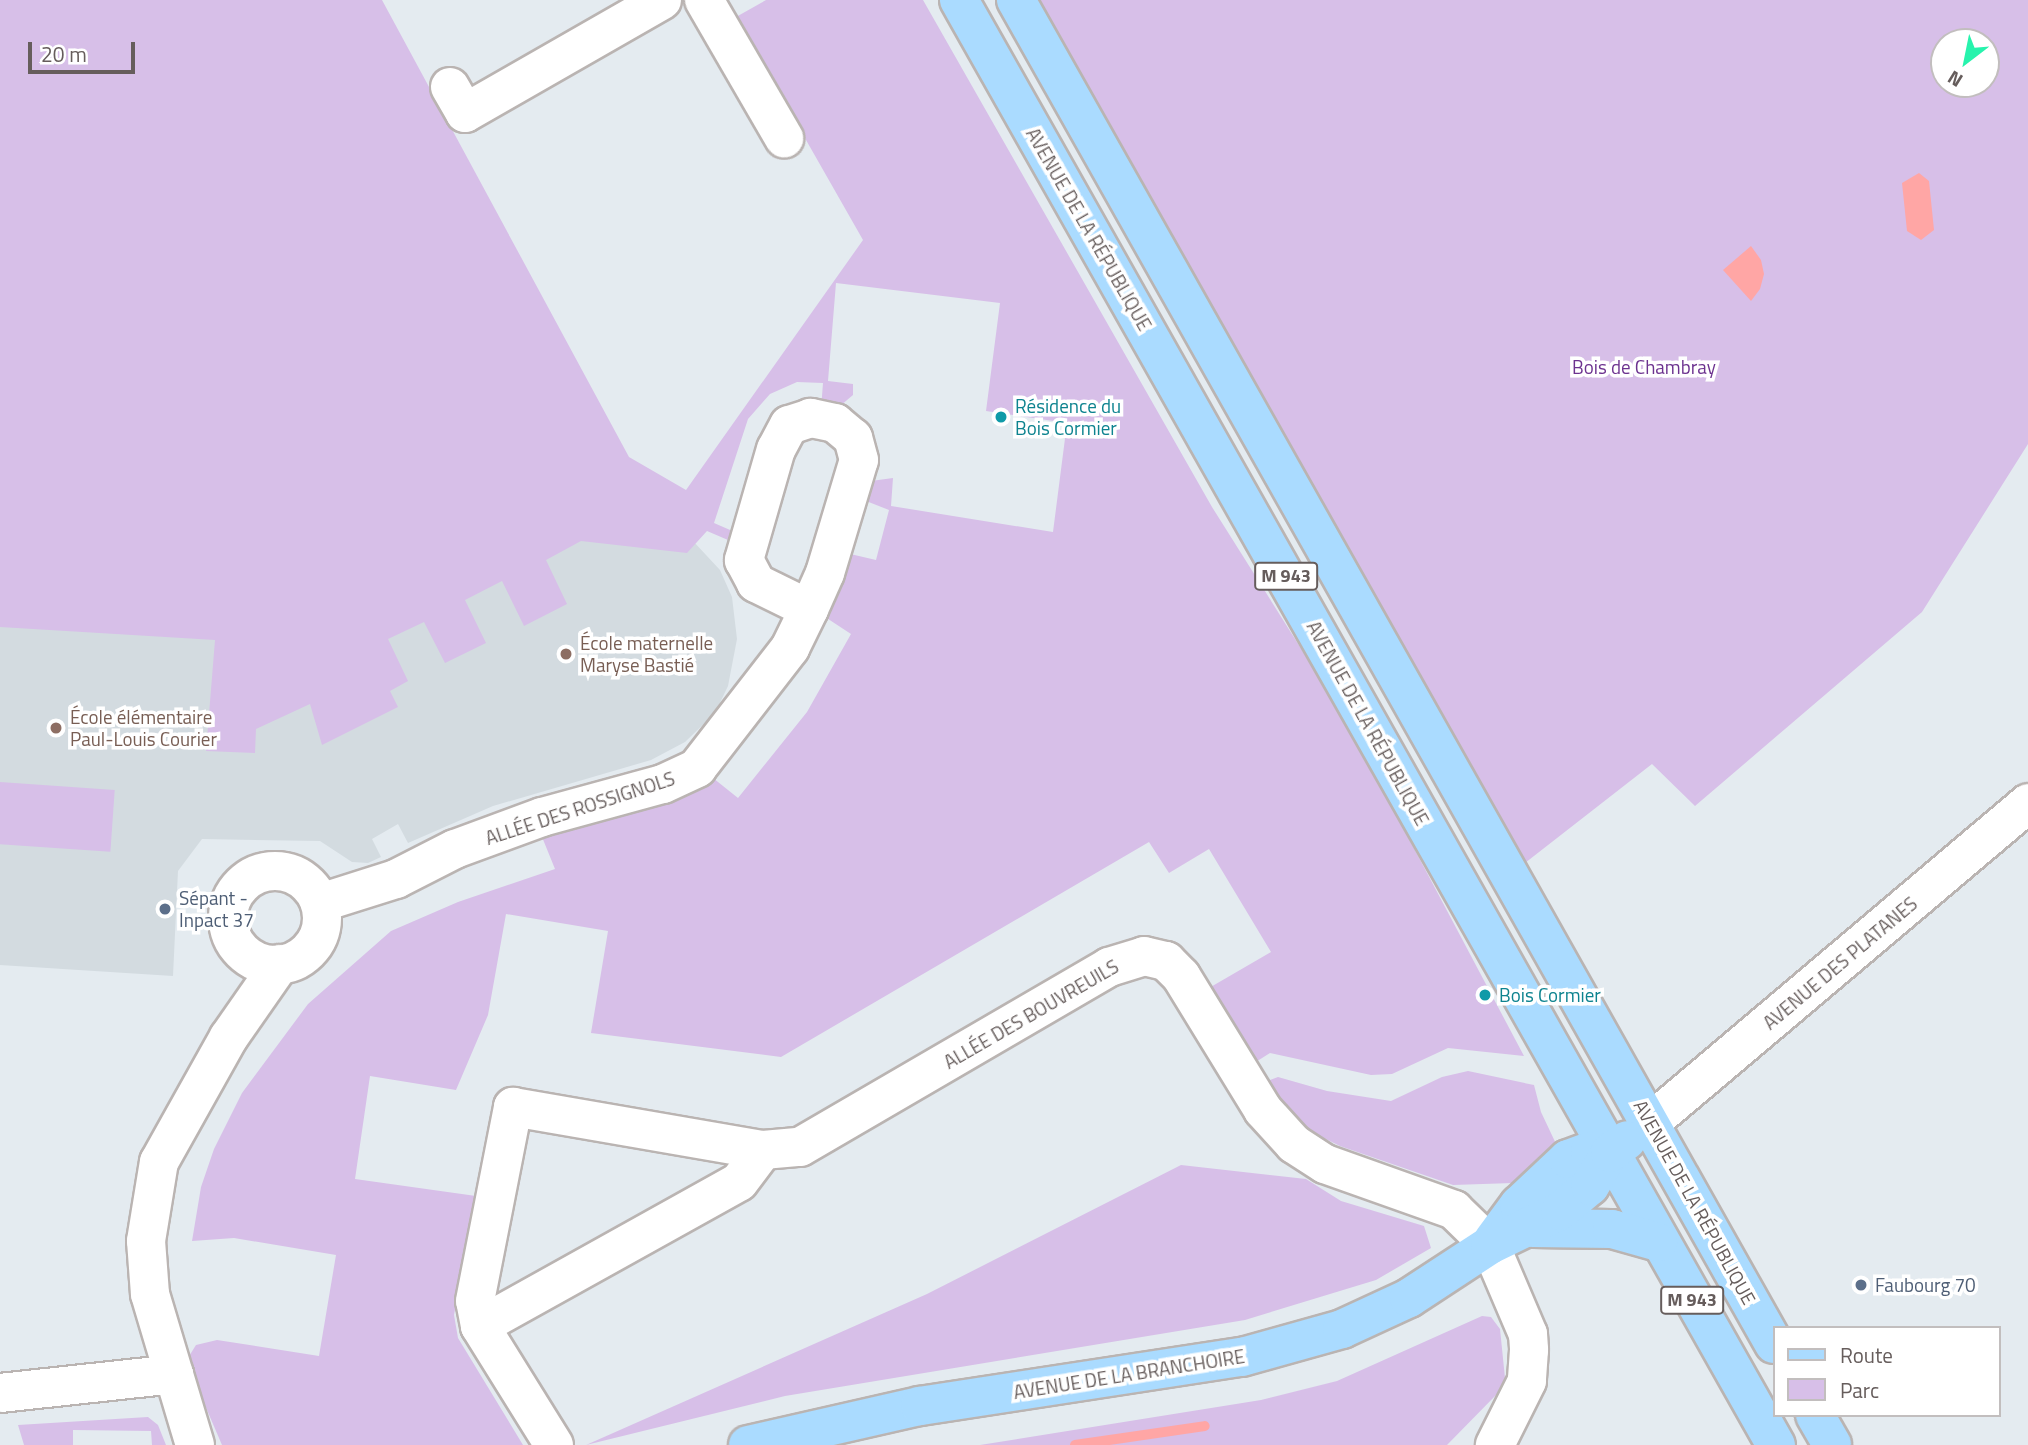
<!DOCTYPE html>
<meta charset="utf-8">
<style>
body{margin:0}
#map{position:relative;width:2028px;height:1445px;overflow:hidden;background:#e4ebf0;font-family:"Titillium Web",sans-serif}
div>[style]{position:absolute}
.education>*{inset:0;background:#d3dbe0}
.green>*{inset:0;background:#d7bfe8;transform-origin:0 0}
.water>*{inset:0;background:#ffa6a5}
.stream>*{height:10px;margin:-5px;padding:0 5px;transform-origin:5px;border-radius:5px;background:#ffa6a5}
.roads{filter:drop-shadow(2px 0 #bab4b2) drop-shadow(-2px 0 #bab4b2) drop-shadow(0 2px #bab4b2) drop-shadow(0 -2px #bab4b2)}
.minor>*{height:38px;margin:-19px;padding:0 19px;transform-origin:19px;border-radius:19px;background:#fff}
.minor>.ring{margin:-19px;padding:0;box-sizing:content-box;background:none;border:38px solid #fff;border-radius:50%}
.major>*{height:38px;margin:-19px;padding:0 19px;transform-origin:19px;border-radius:19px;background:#aadbff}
.dots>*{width:19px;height:19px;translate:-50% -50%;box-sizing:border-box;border:4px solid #fff;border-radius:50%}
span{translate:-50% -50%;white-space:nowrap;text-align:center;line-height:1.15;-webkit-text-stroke:7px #fff;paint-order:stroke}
.shield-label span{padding:2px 5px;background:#fff;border:2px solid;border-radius:5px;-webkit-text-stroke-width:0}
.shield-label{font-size:18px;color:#665d5c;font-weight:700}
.street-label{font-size:19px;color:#665d5c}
.park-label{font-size:19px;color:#6c328f}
.culture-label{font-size:19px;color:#0d838f}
.left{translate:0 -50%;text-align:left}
.education-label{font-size:19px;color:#785e54}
.service-label{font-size:19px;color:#4e5e75}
.legend{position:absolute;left:1773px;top:1326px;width:228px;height:91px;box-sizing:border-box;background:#fff;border:2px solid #c2bebe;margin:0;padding:9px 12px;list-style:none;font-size:21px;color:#665d5c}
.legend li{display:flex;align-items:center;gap:14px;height:35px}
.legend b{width:35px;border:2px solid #c2bebe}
.north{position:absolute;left:1930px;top:28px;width:70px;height:70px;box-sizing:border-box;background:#fff;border:2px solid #c2bebe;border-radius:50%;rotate:212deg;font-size:19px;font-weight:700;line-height:28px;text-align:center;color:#665d5c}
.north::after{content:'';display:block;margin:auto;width:24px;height:32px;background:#27f3ad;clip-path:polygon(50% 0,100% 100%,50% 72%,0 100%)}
.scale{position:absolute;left:28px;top:42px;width:107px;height:32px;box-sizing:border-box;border:4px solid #665d5c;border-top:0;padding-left:9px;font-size:21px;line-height:24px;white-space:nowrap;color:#665d5c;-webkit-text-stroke:5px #fff;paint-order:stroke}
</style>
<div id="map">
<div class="education">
<i style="clip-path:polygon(604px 485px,693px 541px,720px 570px,732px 597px,737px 639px,728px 686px,715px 713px,685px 742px,651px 760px,493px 806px,408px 843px,398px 824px,372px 839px,381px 857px,368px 863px,352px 862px,320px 841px,202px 839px,178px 871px,173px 976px,0 965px,0 581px)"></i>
</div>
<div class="green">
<i style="clip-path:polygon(0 0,382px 0,629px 457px,686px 490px,863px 240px,736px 17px,766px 0,923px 0,1212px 507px,1346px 720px,1524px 1056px,1448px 1048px,1392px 1074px,1371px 1075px,1270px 1053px,1251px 1065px,1209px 988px,1271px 952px,1209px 849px,1169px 873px,1149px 842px,781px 1057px,591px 1033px,608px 931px,506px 914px,488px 1015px,456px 1090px,370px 1076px,355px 1179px,476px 1196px,454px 1315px,458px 1338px,523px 1445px,222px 1445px,186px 1361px,196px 1345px,217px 1340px,319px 1356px,336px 1255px,234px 1238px,192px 1241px,201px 1187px,214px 1149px,242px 1093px,308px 1004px,391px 931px,458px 902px,555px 869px,540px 832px,708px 774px,738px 798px,807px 712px,851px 634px,819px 613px,846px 553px,876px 560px,889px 510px,861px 499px,871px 481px,893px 478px,891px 506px,1053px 532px,1067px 423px,986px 411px,1000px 303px,836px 283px,828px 381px,853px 384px,853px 395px,834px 411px,821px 409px,823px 383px,797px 382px,770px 394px,748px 419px,714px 523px,737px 533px,735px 543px,707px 531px,687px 553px,581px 541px,546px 560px,567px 604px,524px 626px,502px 581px,465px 600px,486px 643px,445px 663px,424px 622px,388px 639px,408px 681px,390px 691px,398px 707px,322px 745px,310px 704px,256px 729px,255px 753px,206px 751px,215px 640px,0 627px)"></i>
<i style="clip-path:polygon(evenodd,1030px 0,2028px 0,2028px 444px,1922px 612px,1695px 806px,1652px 764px,1511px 874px,1030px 0,1944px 42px,1986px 42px,1986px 84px,1944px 84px,1944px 42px)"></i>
<i style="left:0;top:782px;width:115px;height:62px;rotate:4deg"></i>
<i style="clip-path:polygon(1468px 1071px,1534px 1085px,1541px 1112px,1558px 1148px,1548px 1162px,1513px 1183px,1453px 1185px,1340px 1146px,1287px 1120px,1262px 1083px,1278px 1077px,1327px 1091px,1391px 1101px,1442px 1077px)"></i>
<i style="clip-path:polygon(1181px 1165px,1306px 1179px,1341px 1201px,1424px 1226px,1431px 1248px,1376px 1280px,1245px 1320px,785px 1396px,586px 1445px,927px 1294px)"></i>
<i style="clip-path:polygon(1482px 1316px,1491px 1317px,1500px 1329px,1505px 1378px,1497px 1394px,1447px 1445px,980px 1445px,1261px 1400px,1337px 1381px)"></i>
<i style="clip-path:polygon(148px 1417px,158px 1425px,166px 1445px,152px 1445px,151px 1431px,73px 1430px,73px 1445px,24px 1445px,18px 1425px)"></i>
</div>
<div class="water">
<i style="clip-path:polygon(1919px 173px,1929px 181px,1934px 230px,1921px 240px,1907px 231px,1902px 183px)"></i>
<i style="clip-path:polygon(1751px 246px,1761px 260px,1764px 274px,1760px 289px,1751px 301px,1723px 270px)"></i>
</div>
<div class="stream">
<i style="left:1075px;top:1445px;width:131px;rotate:-8.3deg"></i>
</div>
<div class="roads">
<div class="minor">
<i style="left:704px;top:0;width:160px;rotate:59.9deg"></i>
<i style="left:450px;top:87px;width:30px;rotate:60deg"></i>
<i style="left:465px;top:113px;width:227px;rotate:-29.8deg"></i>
<i class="ring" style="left:228px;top:871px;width:56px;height:56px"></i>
<i style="left:320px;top:903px;width:80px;rotate:-17.5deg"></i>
<i style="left:396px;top:879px;width:66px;rotate:-27deg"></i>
<i style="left:455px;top:849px;width:93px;rotate:-20.2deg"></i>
<i style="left:542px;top:817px;width:125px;rotate:-15.3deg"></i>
<i style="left:663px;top:784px;width:38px;rotate:-25deg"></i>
<i style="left:697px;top:768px;width:152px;rotate:-52.2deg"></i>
<i style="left:790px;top:648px;width:43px;rotate:-64deg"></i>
<i style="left:809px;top:609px;width:39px;rotate:-66deg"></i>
<i style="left:825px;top:573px;width:118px;rotate:-73.3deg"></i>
<i style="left:859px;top:460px;width:23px;rotate:-105deg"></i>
<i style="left:853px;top:438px;width:23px;rotate:-140deg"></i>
<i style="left:835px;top:423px;width:25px;rotate:-168deg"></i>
<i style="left:811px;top:418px;width:23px;rotate:162deg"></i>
<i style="left:789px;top:425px;width:27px;rotate:118deg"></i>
<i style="left:776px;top:449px;width:116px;rotate:106.1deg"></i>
<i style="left:744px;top:560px;width:26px;rotate:62deg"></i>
<i style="left:756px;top:583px;width:59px;rotate:26.1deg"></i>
<i style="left:1651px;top:1122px;width:494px;rotate:-40.2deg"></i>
<i style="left:480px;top:1326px;width:25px;rotate:-101deg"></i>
<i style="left:475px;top:1301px;width:198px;rotate:-78.9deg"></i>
<i style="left:513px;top:1107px;width:254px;rotate:9.8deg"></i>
<i style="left:0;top:1393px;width:175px;rotate:-6.2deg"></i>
<i style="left:195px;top:1445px;width:158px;rotate:-106.6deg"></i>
<i style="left:150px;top:1294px;width:53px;rotate:-94.3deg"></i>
<i style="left:146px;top:1241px;width:80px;rotate:-80.7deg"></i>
<i style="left:159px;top:1162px;width:143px;rotate:-60.8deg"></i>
<i style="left:229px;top:1037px;width:89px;rotate:-55.1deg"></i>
<i style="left:554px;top:1445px;width:140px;rotate:-121.9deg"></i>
<i style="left:480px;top:1326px;width:296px;rotate:-29.1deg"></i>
<i style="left:739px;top:1182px;width:40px;rotate:-53deg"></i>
<i style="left:763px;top:1150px;width:37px;rotate:-5deg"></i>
<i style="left:800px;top:1147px;width:358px;rotate:-30.2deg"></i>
<i style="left:1109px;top:967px;width:37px;rotate:-17deg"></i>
<i style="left:1144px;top:956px;width:23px;rotate:13deg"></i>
<i style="left:1166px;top:961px;width:21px;rotate:45deg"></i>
<i style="left:1181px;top:976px;width:157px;rotate:58.5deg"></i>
<i style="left:1263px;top:1110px;width:46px;rotate:47.6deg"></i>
<i style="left:1294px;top:1144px;width:37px;rotate:33deg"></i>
<i style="left:1325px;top:1164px;width:137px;rotate:19.6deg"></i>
<i style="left:1454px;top:1210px;width:50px;rotate:44.2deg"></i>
<i style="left:1490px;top:1245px;width:97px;rotate:66.9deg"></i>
<i style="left:1528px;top:1334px;width:16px;rotate:86deg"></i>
<i style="left:1529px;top:1350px;width:31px;rotate:94deg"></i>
<i style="left:1527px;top:1381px;width:72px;rotate:116.6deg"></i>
</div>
<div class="major">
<i style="left:959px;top:0;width:1660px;rotate:60.52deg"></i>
<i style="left:1016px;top:0;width:1543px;rotate:60.58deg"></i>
<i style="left:1533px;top:1228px;width:79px;rotate:0.7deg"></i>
<i style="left:1612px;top:1229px;width:48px;rotate:15.8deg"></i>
<i style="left:1493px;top:1240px;width:44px;rotate:-53.4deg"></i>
<i style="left:1519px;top:1205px;width:67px;rotate:-43.2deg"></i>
<i style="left:1568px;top:1159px;width:23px;rotate:-20deg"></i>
<i style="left:1590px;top:1151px;width:20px;rotate:6deg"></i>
<i style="left:1815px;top:1415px;width:34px;rotate:60deg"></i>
<i style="left:748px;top:1445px;width:176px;rotate:-12.8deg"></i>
<i style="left:920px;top:1406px;width:326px;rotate:-8.7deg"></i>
<i style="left:1242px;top:1357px;width:104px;rotate:-15.6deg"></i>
<i style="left:1342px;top:1329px;width:74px;rotate:-24.8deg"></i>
<i style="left:1409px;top:1298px;width:97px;rotate:-33.2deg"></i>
<i style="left:1490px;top:1245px;width:78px;rotate:-25.9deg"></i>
<i style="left:1560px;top:1211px;width:39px;rotate:-40deg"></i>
<i style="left:1590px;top:1186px;width:39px;rotate:-59deg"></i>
<i style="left:1610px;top:1153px;width:21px;rotate:-37deg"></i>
</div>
</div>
<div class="dots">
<i style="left:1001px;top:417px;background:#0f9aa8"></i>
<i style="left:566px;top:654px;background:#8d6e63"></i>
<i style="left:56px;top:728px;background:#8d6e63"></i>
<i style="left:165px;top:909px;background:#5c6f8a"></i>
<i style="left:1485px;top:995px;background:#0f9aa8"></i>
<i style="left:1861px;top:1285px;background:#5c6f8a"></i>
</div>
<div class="shield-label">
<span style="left:1286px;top:576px">M 943</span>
<span style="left:1692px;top:1300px">M 943</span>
</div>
<div class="street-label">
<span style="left:1089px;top:229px;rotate:60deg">AVENUE DE LA RÉPUBLIQUE</span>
<span style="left:1368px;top:723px;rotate:61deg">AVENUE DE LA RÉPUBLIQUE</span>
<span style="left:580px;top:808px;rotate:-18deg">ALLÉE DES ROSSIGNOLS</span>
<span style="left:1840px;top:963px;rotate:-40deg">AVENUE DES PLATANES</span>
<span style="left:1031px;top:1014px;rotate:-30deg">ALLÉE DES BOUVREUILS</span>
<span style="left:1695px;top:1202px;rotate:61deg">AVENUE DE LA RÉPUBLIQUE</span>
<span style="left:1129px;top:1374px;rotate:-9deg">AVENUE DE LA BRANCHOIRE</span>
</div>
<div class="park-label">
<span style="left:1644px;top:367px">Bois de Chambray</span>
</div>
<div class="culture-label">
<span class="left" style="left:1015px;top:417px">Résidence du<br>Bois Cormier</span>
<span class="left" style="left:1499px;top:995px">Bois Cormier</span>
</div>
<div class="education-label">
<span class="left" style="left:580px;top:654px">École maternelle<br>Maryse Bastié</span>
<span class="left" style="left:70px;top:728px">École élémentaire<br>Paul-Louis Courier</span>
</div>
<div class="service-label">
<span class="left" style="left:179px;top:909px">Sépant -<br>Inpact 37</span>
<span class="left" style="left:1875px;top:1285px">Faubourg 70</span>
</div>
<ul class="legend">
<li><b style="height:9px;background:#aadbff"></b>Route</li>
<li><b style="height:19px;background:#d7bfe8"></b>Parc</li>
</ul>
<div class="north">N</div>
<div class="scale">20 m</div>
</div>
